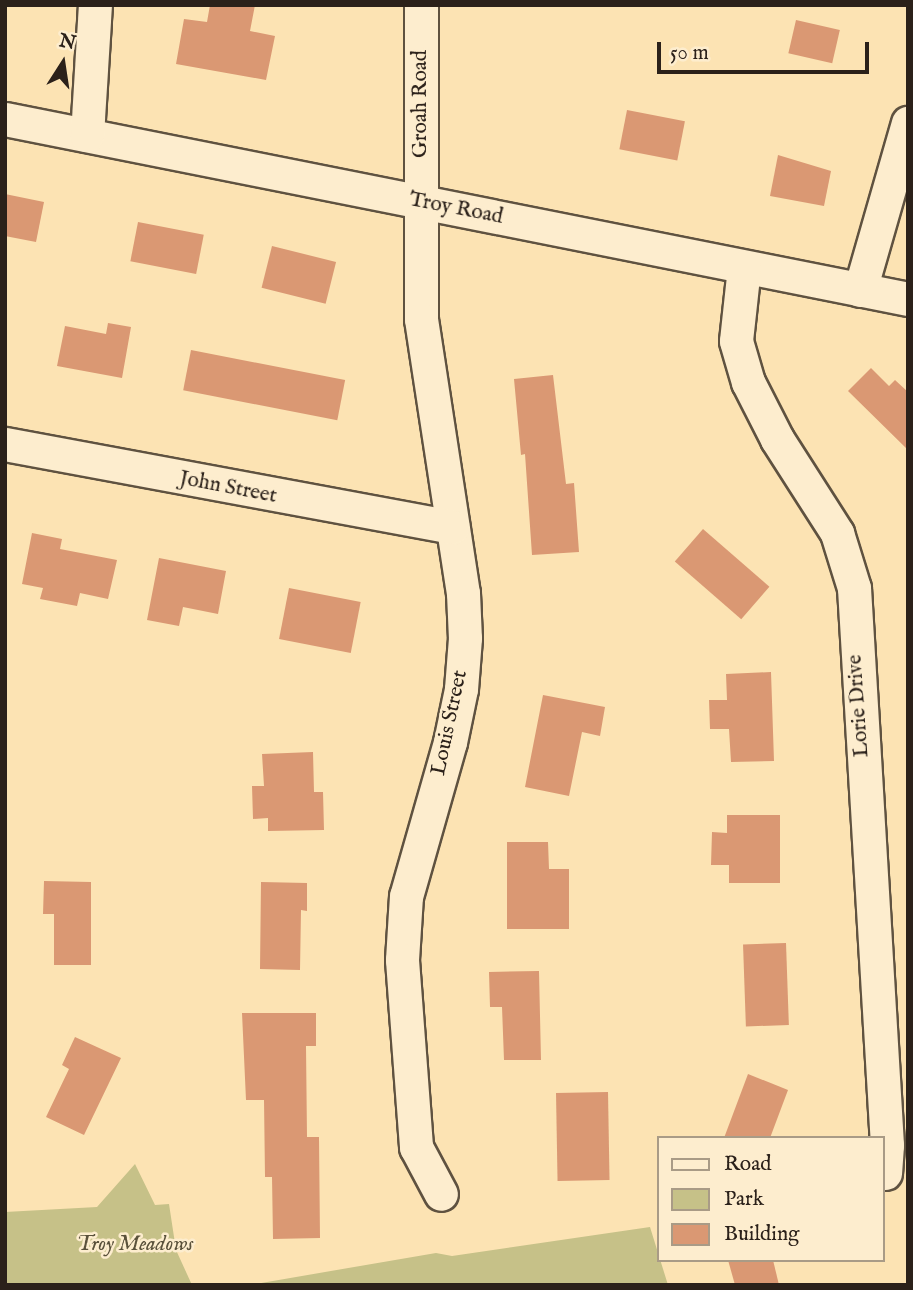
<!DOCTYPE html>
<style>
body{margin:0}
#map{position:relative;width:913px;height:1290px;overflow:hidden;background:#fce3b3;font-family:"IM FELL English",serif}
div>[style]{position:absolute}
.green>*{inset:0;background:#c6c188}
.building>*{inset:0;background:#da9873;transform-origin:0 0}
.roads{filter:drop-shadow(2px 0 #5f5240) drop-shadow(-2px 0 #5f5240) drop-shadow(0 2px #5f5240) drop-shadow(0 -2px #5f5240)}
.minor>*{height:33px;margin:-16.5px;padding:0 16.5px;transform-origin:16.5px;border-radius:16.5px;background:#fdedce}
span{translate:-50% -50%;white-space:nowrap;text-align:center;line-height:1.15;-webkit-text-stroke:5px #fdedce;paint-order:stroke}
.street-label{font-size:21px;color:#2b211a}
.park-label{font-size:21px;color:#5a513b;font-style:italic}
.frame{position:absolute;inset:0;border:7px solid #2b211a;pointer-events:none}
.legend{position:absolute;left:657px;top:1136px;width:228px;height:126px;box-sizing:border-box;background:#fdedce;border:2px solid #a99b86;margin:0;padding:9px 12px;list-style:none;font-size:21px;color:#2b211a}
.legend li{display:flex;align-items:center;gap:14px;height:35px}
.legend b{width:35px;border:2px solid #a99b86}
.north{position:absolute;left:28px;top:28px;width:70px;height:70px;-webkit-text-stroke:5px #fdedce;paint-order:stroke;rotate:12deg;font-size:19px;font-weight:700;line-height:28px;text-align:center;color:#2b211a}
.north::after{content:'';display:block;margin:auto;width:24px;height:32px;background:#2b211a;clip-path:polygon(50% 0,100% 100%,50% 72%,0 100%)}
.scale{position:absolute;left:657px;top:42px;width:212px;height:32px;box-sizing:border-box;border:4px solid #2b211a;border-top:0;padding-left:9px;font-size:21px;line-height:24px;white-space:nowrap;color:#2b211a;-webkit-text-stroke:5px #fdedce;paint-order:stroke}
</style>
<div id="map">
<div class="green">
<i style="clip-path:polygon(135px 1164px,155px 1205px,169px 1204px,176px 1250px,192px 1285px,5px 1285px,5px 1212px,97px 1207px)"></i>
<i style="clip-path:polygon(650px 1227px,668px 1285px,249px 1285px,436px 1253px,452px 1256px)"></i>
</div>
<div class="building">
<i style="clip-path:polygon(210px 5px,255px 5px,250px 31px,275px 36px,266px 80px,176px 64px,184px 19px,207px 22px)"></i>
<i style="left:796px;top:20px;width:45px;height:34px;rotate:13deg"></i>
<i style="left:627px;top:110px;width:59px;height:40px;rotate:11deg"></i>
<i style="clip-path:polygon(778px 155px,831px 171px,824px 206px,770px 196px)"></i>
<i style="clip-path:polygon(5px 194px,44px 202px,36px 242px,5px 236px)"></i>
<i style="left:138px;top:222px;width:67px;height:40px;rotate:11deg"></i>
<i style="left:272px;top:246px;width:66px;height:43px;rotate:14deg"></i>
<i style="clip-path:polygon(108px 323px,131px 327px,122px 378px,57px 366px,65px 326px,106px 334px)"></i>
<i style="left:191px;top:350px;width:157px;height:41px;rotate:11deg"></i>
<i style="clip-path:polygon(871px 368px,889px 386px,895px 380px,908px 392px,908px 450px,848px 391px)"></i>
<i style="clip-path:polygon(553px 375px,566px 484px,574px 483px,579px 552px,532px 555px,525px 454px,521px 455px,514px 379px)"></i>
<i style="left:703px;top:529px;width:88px;height:43px;rotate:41deg"></i>
<i style="clip-path:polygon(32px 533px,62px 539px,60px 549px,117px 560px,108px 599px,80px 593px,77px 606px,40px 599px,43px 588px,22px 584px)"></i>
<i style="clip-path:polygon(159px 558px,226px 571px,218px 614px,183px 607px,179px 626px,147px 620px)"></i>
<i style="left:289px;top:588px;width:73px;height:52px;rotate:11deg"></i>
<i style="clip-path:polygon(771px 672px,774px 761px,731px 762px,729px 729px,710px 729px,709px 700px,727px 700px,726px 674px)"></i>
<i style="clip-path:polygon(543px 695px,605px 707px,600px 736px,582px 732px,569px 796px,525px 787px)"></i>
<i style="clip-path:polygon(313px 752px,314px 792px,323px 792px,324px 830px,268px 831px,268px 818px,253px 819px,252px 786px,264px 786px,262px 754px)"></i>
<i style="clip-path:polygon(727px 815px,780px 815px,780px 883px,729px 883px,729px 865px,711px 865px,712px 832px,727px 833px)"></i>
<i style="clip-path:polygon(507px 842px,548px 842px,549px 869px,569px 869px,569px 929px,507px 929px)"></i>
<i style="clip-path:polygon(44px 881px,91px 882px,91px 965px,54px 965px,54px 914px,43px 914px)"></i>
<i style="clip-path:polygon(261px 882px,307px 883px,307px 911px,301px 910px,300px 970px,260px 969px)"></i>
<i style="left:786px;top:943px;width:82px;height:43px;rotate:88deg"></i>
<i style="clip-path:polygon(539px 971px,541px 1060px,504px 1060px,502px 1007px,490px 1007px,489px 972px)"></i>
<i style="clip-path:polygon(242px 1013px,316px 1013px,316px 1046px,306px 1046px,307px 1137px,319px 1137px,320px 1238px,273px 1239px,272px 1177px,265px 1177px,264px 1100px,246px 1100px)"></i>
<i style="clip-path:polygon(75px 1037px,121px 1058px,84px 1135px,46px 1117px,69px 1069px,62px 1065px)"></i>
<i style="clip-path:polygon(748px 1074px,788px 1090px,770px 1138px,724px 1138px)"></i>
<i style="left:608px;top:1092px;width:88px;height:52px;rotate:89deg"></i>
<i style="clip-path:polygon(728px 1260px,773px 1260px,779px 1285px,735px 1285px)"></i>
</div>
<div class="roads">
<div class="minor">
<i style="left:421px;top:5px;width:314px;rotate:90deg"></i>
<i style="left:421px;top:319px;width:277px;rotate:81.3deg"></i>
<i style="left:463px;top:593px;width:45px;rotate:87.5deg"></i>
<i style="left:465px;top:638px;width:51px;rotate:94.5deg"></i>
<i style="left:461px;top:689px;width:54px;rotate:101.7deg"></i>
<i style="left:450px;top:742px;width:160px;rotate:105.9deg"></i>
<i style="left:406px;top:896px;width:64px;rotate:93.6deg"></i>
<i style="left:402px;top:960px;width:188px;rotate:85.7deg"></i>
<i style="left:416px;top:1147px;width:53px;rotate:62deg"></i>
<i style="left:5px;top:119px;width:921px;rotate:11.27deg"></i>
<i style="left:87px;top:135px;width:130px;rotate:-86.5deg"></i>
<i style="left:744px;top:267px;width:74px;rotate:96.2deg"></i>
<i style="left:736px;top:341px;width:43px;rotate:73.7deg"></i>
<i style="left:748px;top:382px;width:64px;rotate:63deg"></i>
<i style="left:777px;top:439px;width:112px;rotate:57.4deg"></i>
<i style="left:837px;top:533px;width:58px;rotate:72.8deg"></i>
<i style="left:854px;top:588px;width:558px;rotate:86.61deg"></i>
<i style="left:887px;top:1145px;width:28px;rotate:94deg"></i>
<i style="left:860px;top:290px;width:174px;rotate:-74deg"></i>
<i style="left:5px;top:444px;width:455px;rotate:10.5deg"></i>
</div>
</div>
<div class="street-label">
<span style="left:421px;top:104px;rotate:-90deg">Groah Road</span>
<span style="left:456px;top:209px;rotate:11deg">Troy Road</span>
<span style="left:228px;top:488px;rotate:11deg">John Street</span>
<span style="left:859px;top:706px;rotate:-94deg">Lorie Drive</span>
<span style="left:450px;top:723px;rotate:-78deg">Louis Street</span>
</div>
<div class="park-label">
<span style="left:135px;top:1245px">Troy Meadows</span>
</div>
<div class="frame"></div>
<ul class="legend">
<li><b style="height:9px;background:#fdedce"></b>Road</li>
<li><b style="height:19px;background:#c6c188"></b>Park</li>
<li><b style="height:19px;background:#da9873"></b>Building</li>
</ul>
<div class="north">N</div>
<div class="scale">50 m</div>
</div>
